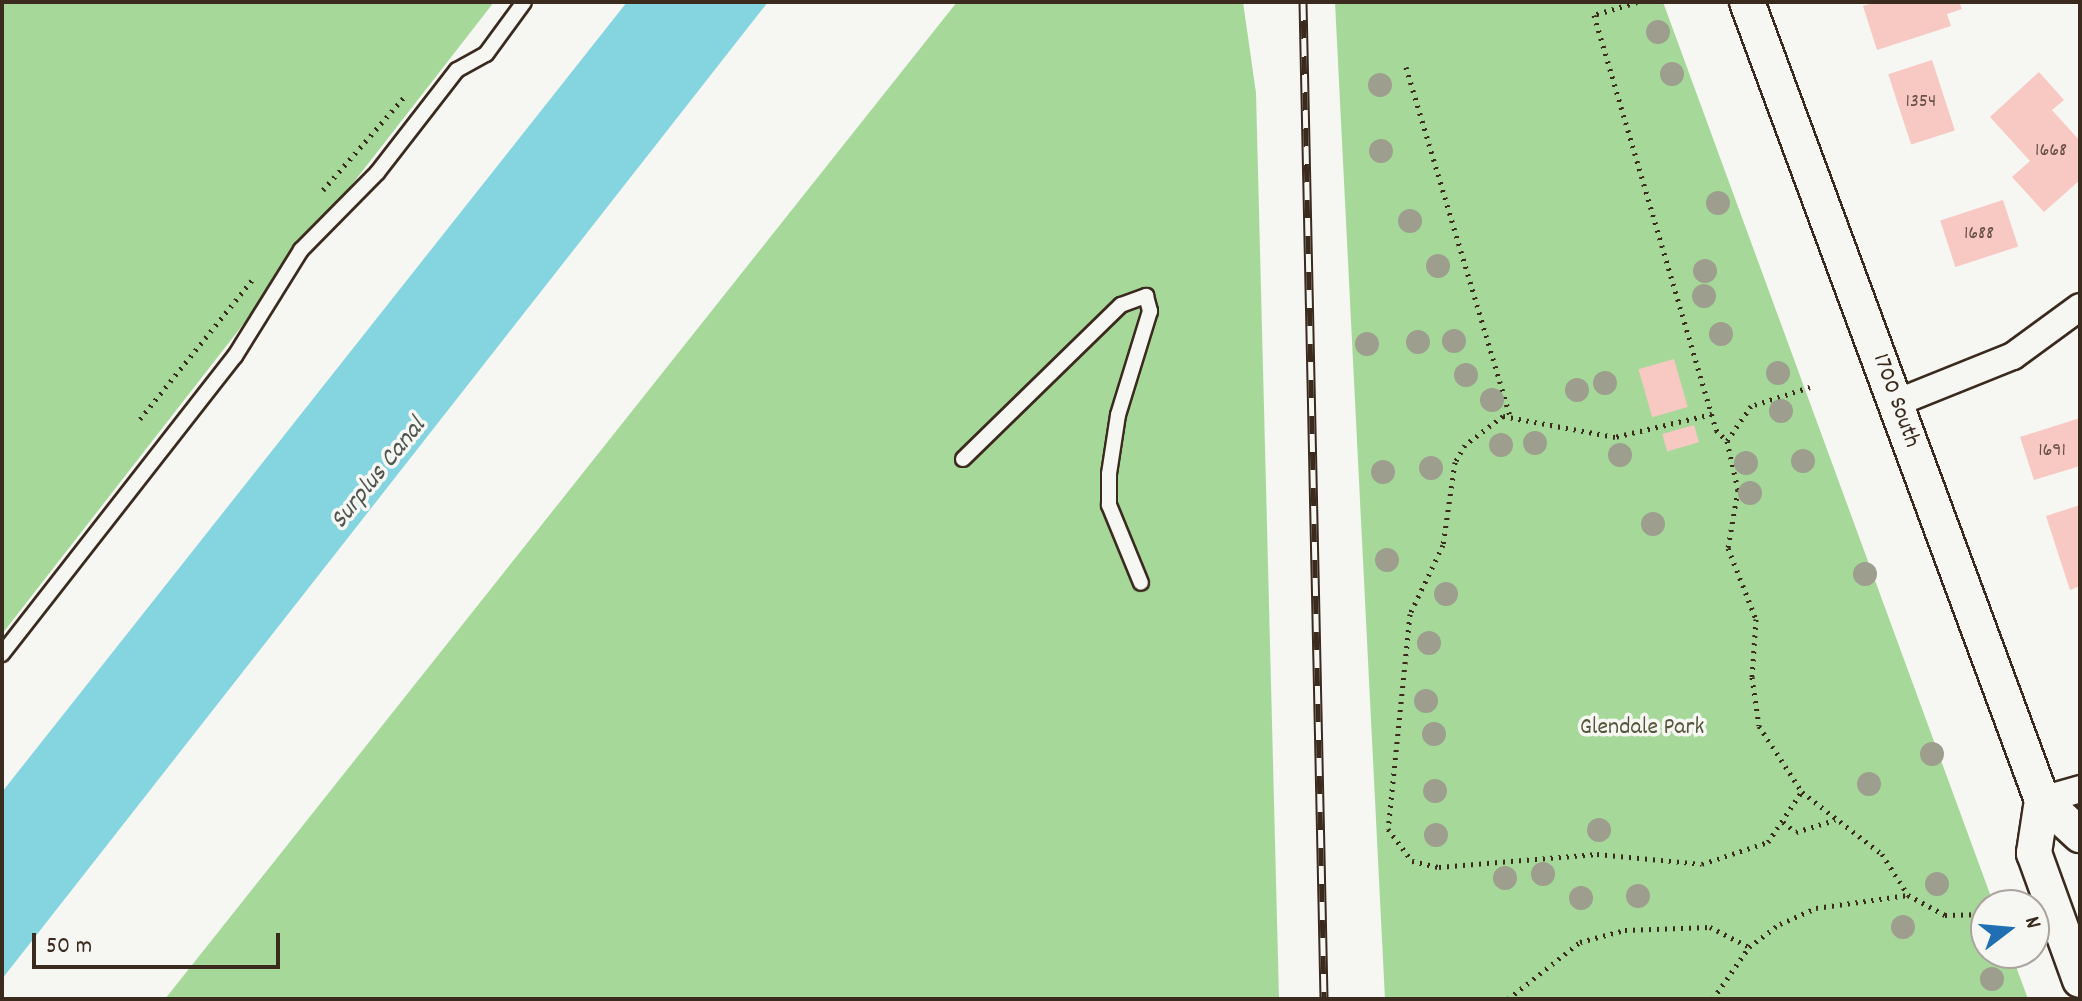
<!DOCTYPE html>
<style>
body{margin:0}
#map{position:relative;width:2082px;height:1001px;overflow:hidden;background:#f6f6f2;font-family:Dekko,sans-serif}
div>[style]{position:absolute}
.green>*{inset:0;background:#a6d89a}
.water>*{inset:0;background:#85d5e1}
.building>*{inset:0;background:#f8c8c2;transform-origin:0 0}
.path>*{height:5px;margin-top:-2.5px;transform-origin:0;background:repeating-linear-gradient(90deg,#3b2a1e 0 2px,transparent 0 8px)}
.roads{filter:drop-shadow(2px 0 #3b2a1e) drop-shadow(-2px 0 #3b2a1e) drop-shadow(0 2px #3b2a1e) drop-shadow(0 -2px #3b2a1e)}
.service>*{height:14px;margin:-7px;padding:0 7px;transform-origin:7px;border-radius:7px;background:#f6f6f2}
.minor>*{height:26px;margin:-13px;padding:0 13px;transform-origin:13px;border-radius:13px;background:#f6f6f2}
.tertiary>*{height:34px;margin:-17px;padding:0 17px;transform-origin:17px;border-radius:17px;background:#f6f6f2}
.rail>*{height:9px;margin-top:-4.5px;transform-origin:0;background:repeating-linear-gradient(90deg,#f6f6f2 0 18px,#3b2a1e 0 36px);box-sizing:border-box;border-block:2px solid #3b2a1e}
.trees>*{width:24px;height:24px;margin:-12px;border-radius:50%;background:#9e9e8e}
span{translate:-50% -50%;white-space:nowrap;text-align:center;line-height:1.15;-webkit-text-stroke:7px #f6f6f2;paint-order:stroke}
.number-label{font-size:20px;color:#6a5247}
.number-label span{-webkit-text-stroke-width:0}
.street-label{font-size:24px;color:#3b2a1e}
.park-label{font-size:24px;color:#56563d}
.water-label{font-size:26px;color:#4e554f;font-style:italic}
.frame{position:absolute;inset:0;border:4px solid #3b2a1e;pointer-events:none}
.north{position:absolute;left:1970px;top:889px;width:80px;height:80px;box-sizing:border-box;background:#f6f6f2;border:2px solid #aba49d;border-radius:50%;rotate:74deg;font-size:22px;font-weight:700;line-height:32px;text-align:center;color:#3b2a1e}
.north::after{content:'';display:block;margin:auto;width:28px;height:36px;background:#1f6fb2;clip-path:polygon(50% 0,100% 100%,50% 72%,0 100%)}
.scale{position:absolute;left:32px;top:933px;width:248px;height:36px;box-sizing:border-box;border:4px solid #3b2a1e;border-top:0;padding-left:10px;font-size:24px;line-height:28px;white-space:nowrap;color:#3b2a1e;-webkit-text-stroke:6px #f6f6f2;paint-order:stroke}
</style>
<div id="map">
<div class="green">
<i style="clip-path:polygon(2px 2px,494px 2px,2px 634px)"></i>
<i style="clip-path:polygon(957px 2px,1243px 2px,1256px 93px,1279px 999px,165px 999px)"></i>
<i style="clip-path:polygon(1335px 2px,1663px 2px,1994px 905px,1986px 905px,1986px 953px,2011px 953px,2028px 999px,1385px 999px)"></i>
</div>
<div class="water">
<i style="clip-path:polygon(627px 2px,768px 2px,2px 979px,2px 792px)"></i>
</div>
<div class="building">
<i style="clip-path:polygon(1876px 2px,1959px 2px,1962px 9px,1947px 14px,1951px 26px,1877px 50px,1863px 6px)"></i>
<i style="left:1932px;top:60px;width:74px;height:46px;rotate:72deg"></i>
<i style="clip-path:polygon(2039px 72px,2064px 100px,2052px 110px,2080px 141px,2080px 180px,2044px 212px,2012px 177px,2030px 161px,1990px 117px)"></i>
<i style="left:2003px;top:200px;width:49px;height:66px;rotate:72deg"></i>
<i style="left:1674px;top:359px;width:50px;height:37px;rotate:74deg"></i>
<i style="clip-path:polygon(2080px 418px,2080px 466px,2034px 480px,2020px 437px)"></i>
<i style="left:1694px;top:425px;width:18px;height:33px;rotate:74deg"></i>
<i style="clip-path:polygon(2080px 505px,2080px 586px,2070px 590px,2046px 516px)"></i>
</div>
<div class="path">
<i style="left:1637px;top:2px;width:45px;rotate:163.2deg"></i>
<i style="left:1594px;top:15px;width:433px;rotate:73.6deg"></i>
<i style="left:1716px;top:430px;width:16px;rotate:45deg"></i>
<i style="left:1406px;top:67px;width:363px;rotate:73.4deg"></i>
<i style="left:323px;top:190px;width:125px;rotate:-48.9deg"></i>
<i style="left:1810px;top:387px;width:62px;rotate:162.1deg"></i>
<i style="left:1751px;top:406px;width:42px;rotate:124.4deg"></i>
<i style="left:1727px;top:441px;width:50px;rotate:77.3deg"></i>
<i style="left:1738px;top:490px;width:59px;rotate:99.8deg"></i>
<i style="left:1728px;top:548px;width:76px;rotate:68.5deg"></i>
<i style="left:1756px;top:619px;width:58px;rotate:93.9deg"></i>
<i style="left:1752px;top:677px;width:49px;rotate:81.9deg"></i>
<i style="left:1759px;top:726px;width:79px;rotate:56.9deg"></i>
<i style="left:1802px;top:792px;width:101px;rotate:37.8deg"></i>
<i style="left:1882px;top:854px;width:49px;rotate:57.6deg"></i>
<i style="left:1908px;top:895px;width:42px;rotate:28.4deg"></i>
<i style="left:1945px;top:915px;width:41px;rotate:-1.4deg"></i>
<i style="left:1712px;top:414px;width:100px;rotate:166.7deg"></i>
<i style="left:1615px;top:437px;width:114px;rotate:-169.4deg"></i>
<i style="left:1503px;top:416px;width:48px;rotate:142.7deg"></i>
<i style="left:1465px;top:445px;width:20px;rotate:120deg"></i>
<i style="left:1455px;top:462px;width:84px;rotate:98.2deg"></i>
<i style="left:1443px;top:545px;width:76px;rotate:115.6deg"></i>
<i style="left:1410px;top:614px;width:216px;rotate:95.8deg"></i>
<i style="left:1388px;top:829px;width:40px;rotate:53deg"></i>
<i style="left:1412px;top:861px;width:28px;rotate:13deg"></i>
<i style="left:1439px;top:867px;width:159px;rotate:-4.7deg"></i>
<i style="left:1597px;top:854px;width:105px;rotate:5.4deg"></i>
<i style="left:1702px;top:864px;width:70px;rotate:-18.4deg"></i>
<i style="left:1768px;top:842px;width:61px;rotate:-56.3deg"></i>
<i style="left:140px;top:419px;width:179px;rotate:-51.1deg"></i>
<i style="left:1783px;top:822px;width:16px;rotate:38deg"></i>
<i style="left:1796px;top:832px;width:41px;rotate:-17.1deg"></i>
<i style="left:1508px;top:999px;width:92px;rotate:-38.4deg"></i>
<i style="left:1580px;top:942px;width:47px;rotate:-14.9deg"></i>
<i style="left:1625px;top:930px;width:85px;rotate:-2deg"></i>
<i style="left:1710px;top:927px;width:44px;rotate:27.1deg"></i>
<i style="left:1713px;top:999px;width:63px;rotate:-55.3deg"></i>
<i style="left:1749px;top:947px;width:39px;rotate:-37deg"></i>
<i style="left:1780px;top:924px;width:39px;rotate:-24deg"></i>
<i style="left:1816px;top:908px;width:93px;rotate:-8deg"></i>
</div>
<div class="roads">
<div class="service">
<i style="left:963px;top:459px;width:221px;rotate:-44.3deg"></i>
<i style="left:1121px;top:305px;width:27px;rotate:-20deg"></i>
<i style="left:1146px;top:296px;width:16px;rotate:75deg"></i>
<i style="left:1150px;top:311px;width:109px;rotate:107.1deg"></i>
<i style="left:1118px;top:415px;width:60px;rotate:98.7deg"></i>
<i style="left:1109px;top:474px;width:31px;rotate:90deg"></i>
<i style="left:1109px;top:505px;width:84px;rotate:67.7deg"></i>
<i style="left:2px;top:654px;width:378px;rotate:-52deg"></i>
<i style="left:235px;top:356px;width:125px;rotate:-58.1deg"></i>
<i style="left:301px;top:250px;width:108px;rotate:-45.4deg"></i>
<i style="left:377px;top:173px;width:130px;rotate:-52.2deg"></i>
<i style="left:457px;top:70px;width:33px;rotate:-29deg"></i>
<i style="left:486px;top:54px;width:64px;rotate:-53.8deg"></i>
</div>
<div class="minor">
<i style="left:1896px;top:403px;width:126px;rotate:-21.9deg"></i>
<i style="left:2013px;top:356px;width:83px;rotate:-36.2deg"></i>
<i style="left:2042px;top:800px;width:40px;rotate:-16deg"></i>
</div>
<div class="tertiary">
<i style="left:1747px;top:2px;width:851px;rotate:69.71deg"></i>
<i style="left:2042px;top:800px;width:52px;rotate:42.6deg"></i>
<i style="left:2042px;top:800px;width:54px;rotate:98.6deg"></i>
<i style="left:2034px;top:853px;width:135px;rotate:70.1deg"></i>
</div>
</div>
<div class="rail">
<i style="left:1303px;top:2px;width:997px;rotate:88.79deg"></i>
</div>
<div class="trees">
<i style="left:1658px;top:32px"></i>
<i style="left:1672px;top:74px"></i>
<i style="left:1380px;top:85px"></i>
<i style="left:1381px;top:151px"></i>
<i style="left:1718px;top:203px"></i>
<i style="left:1410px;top:221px"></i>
<i style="left:1438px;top:266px"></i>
<i style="left:1705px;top:271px"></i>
<i style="left:1704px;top:296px"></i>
<i style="left:1721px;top:334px"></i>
<i style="left:1454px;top:341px"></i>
<i style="left:1418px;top:342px"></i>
<i style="left:1367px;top:344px"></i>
<i style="left:1778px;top:373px"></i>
<i style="left:1466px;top:375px"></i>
<i style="left:1605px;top:383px"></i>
<i style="left:1577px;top:390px"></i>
<i style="left:1492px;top:400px"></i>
<i style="left:1781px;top:411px"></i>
<i style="left:1535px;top:443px"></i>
<i style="left:1501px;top:445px"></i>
<i style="left:1620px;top:455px"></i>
<i style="left:1803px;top:461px"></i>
<i style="left:1746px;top:463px"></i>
<i style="left:1431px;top:468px"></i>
<i style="left:1383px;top:472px"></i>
<i style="left:1750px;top:493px"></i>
<i style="left:1653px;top:524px"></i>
<i style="left:1387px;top:560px"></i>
<i style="left:1865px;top:574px"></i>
<i style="left:1446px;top:594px"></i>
<i style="left:1429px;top:643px"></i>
<i style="left:1426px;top:701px"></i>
<i style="left:1434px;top:734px"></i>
<i style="left:1932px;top:754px"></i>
<i style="left:1869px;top:784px"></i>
<i style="left:1435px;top:791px"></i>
<i style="left:1599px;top:830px"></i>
<i style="left:1436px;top:835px"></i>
<i style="left:1543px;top:874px"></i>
<i style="left:1505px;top:878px"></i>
<i style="left:1937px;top:884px"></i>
<i style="left:1638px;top:896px"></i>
<i style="left:1581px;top:898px"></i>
<i style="left:1903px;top:927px"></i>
<i style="left:1992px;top:979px"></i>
</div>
<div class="number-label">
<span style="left:1921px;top:102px">1354</span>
<span style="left:2051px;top:151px">1668</span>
<span style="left:1979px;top:234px">1688</span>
<span style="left:2052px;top:451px">1691</span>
</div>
<div class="street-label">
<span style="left:1895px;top:401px;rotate:70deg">1700 South</span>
</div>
<div class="park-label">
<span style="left:1642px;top:729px">Glendale Park</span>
</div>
<div class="water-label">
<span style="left:379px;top:474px;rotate:-51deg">Surplus Canal</span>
</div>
<div class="frame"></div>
<div class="north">N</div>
<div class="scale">50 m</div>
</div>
